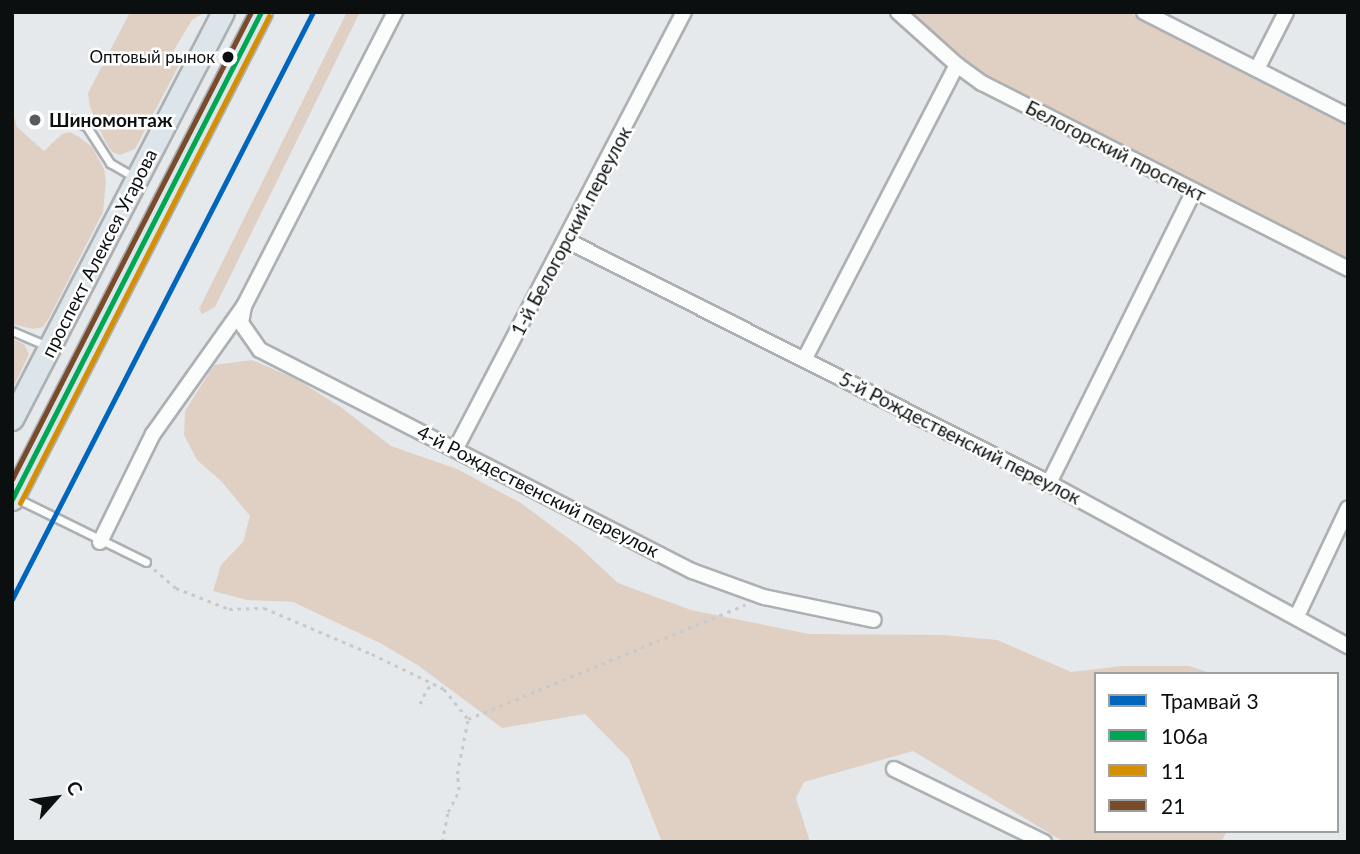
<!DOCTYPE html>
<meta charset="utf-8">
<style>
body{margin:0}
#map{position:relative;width:1360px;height:854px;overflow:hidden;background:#e5e9ec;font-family:Lato,sans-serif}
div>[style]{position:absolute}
.green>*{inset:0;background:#e0d0c4}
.path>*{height:2.5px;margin-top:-1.25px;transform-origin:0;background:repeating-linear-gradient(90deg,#c7c9ca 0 3.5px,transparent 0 8.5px)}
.roads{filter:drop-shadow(2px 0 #adb0b2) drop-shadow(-2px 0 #adb0b2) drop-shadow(0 2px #adb0b2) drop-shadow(0 -2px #adb0b2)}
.service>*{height:7px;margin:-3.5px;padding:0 3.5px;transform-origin:3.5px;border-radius:3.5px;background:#fbfcfc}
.minor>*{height:14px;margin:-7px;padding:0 7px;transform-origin:7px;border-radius:7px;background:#fbfcfc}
.primary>*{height:21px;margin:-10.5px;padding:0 10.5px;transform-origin:10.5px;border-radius:10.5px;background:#dce6ea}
.bus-1>*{height:5px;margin:-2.5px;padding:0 2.5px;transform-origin:2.5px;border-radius:2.5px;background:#00a651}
.bus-2>*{height:5px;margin:-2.5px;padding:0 2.5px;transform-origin:2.5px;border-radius:2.5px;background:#d48f02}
.bus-3>*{height:5px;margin:-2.5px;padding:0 2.5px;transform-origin:2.5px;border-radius:2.5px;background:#7a4b2a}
.tram-1>*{height:5px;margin:-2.5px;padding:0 2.5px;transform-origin:2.5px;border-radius:2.5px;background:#0065bd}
.dots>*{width:19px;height:19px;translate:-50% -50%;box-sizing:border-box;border:4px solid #fff;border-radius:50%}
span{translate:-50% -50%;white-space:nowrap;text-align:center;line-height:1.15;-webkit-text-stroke:5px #fff;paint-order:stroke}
.bus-label{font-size:17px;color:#0c0f10}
.right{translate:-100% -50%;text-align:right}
.poi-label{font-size:19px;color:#0c0f10;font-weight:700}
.left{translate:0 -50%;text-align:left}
.street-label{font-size:19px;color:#0c0f10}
.frame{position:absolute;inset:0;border:14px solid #0c0f10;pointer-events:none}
.legend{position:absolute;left:1094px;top:672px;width:245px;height:161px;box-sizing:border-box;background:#fff;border:2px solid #9e9f9f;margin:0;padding:9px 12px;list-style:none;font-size:21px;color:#0c0f10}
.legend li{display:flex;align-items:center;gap:14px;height:35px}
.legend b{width:35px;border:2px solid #9e9f9f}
.north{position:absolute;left:21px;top:763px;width:70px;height:70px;-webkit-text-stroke:5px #fff;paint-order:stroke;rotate:62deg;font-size:19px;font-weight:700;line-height:28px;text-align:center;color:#0c0f10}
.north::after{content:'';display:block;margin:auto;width:24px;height:32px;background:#0c0f10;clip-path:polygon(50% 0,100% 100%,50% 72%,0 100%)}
</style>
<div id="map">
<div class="green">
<i style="clip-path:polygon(130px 12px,205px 12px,192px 20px,174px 50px,179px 65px,135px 149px,120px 155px,112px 152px,104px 139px,90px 107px,88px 93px)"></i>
<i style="clip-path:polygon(347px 12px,360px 12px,215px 307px,202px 314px,199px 309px)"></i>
<i style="clip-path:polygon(909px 12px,1128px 12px,1348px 126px,1348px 262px,977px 75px)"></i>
<i style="clip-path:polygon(12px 109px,17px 127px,44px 151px,62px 134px,70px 132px,79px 137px,92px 147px,104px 169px,106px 181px,103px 212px,49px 318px,43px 327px,33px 329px,12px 324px)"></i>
<i style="clip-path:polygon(12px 339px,24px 344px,29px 354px,12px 390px)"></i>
<i style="clip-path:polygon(252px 360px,298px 380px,342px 408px,391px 446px,457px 469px,521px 503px,576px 544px,618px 583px,691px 610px,809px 634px,943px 635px,997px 640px,1071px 672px,1122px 666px,1189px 666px,1214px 674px,1096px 674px,1096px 831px,1227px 831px,1221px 842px,1064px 842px,913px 751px,804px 782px,796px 798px,810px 842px,662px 842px,629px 759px,585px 714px,502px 728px,419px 666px,380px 643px,293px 602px,247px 600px,213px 591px,221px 565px,243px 542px,250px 516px,222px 482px,197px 460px,184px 435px,185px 411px,214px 365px)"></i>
</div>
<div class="path">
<i style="left:154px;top:569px;width:29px;rotate:41deg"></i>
<i style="left:176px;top:588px;width:57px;rotate:21.6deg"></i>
<i style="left:229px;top:609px;width:35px;rotate:-2deg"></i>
<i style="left:264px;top:608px;width:117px;rotate:23.1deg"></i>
<i style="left:372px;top:654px;width:80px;rotate:25.9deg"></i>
<i style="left:444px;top:689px;width:38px;rotate:51deg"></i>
<i style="left:420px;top:704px;width:17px;rotate:-66deg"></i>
<i style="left:427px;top:688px;width:9px;rotate:-18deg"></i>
<i style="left:442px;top:842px;width:31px;rotate:-79deg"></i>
<i style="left:448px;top:812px;width:25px;rotate:-63deg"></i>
<i style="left:459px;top:790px;width:16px;rotate:-97deg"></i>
<i style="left:457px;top:774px;width:56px;rotate:-78.7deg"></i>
<i style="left:468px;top:719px;width:300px;rotate:-22.4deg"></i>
</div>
<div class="roads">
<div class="service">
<i style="left:57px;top:120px;width:15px;rotate:-4deg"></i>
<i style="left:72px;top:119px;width:17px;rotate:28deg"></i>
<i style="left:87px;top:127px;width:43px;rotate:57.4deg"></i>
<i style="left:110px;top:163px;width:30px;rotate:30deg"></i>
<i style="left:12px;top:331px;width:38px;rotate:23deg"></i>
<i style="left:14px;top:497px;width:147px;rotate:26.2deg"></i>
</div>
<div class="minor">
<i style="left:898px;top:12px;width:79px;rotate:41.9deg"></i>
<i style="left:957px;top:65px;width:31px;rotate:36deg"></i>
<i style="left:982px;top:83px;width:411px;rotate:26.9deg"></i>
<i style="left:1144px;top:12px;width:229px;rotate:27deg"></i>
<i style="left:1257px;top:69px;width:64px;rotate:-63deg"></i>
<i style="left:566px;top:240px;width:541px;rotate:26.71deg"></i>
<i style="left:1049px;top:483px;width:341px;rotate:28.6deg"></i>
<i style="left:244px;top:306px;width:17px;rotate:100deg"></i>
<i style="left:241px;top:323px;width:33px;rotate:55deg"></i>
<i style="left:260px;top:350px;width:485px;rotate:27.1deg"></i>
<i style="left:692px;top:571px;width:77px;rotate:19.9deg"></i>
<i style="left:764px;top:597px;width:112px;rotate:11.8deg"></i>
<i style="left:805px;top:358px;width:330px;rotate:-62.6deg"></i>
<i style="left:456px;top:448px;width:492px;rotate:-62.4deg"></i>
<i style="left:1049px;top:483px;width:326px;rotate:-63.6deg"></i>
<i style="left:100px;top:542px;width:120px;rotate:-63.9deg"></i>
<i style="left:153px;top:434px;width:157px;rotate:-54.6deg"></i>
<i style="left:244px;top:306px;width:331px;rotate:-62.8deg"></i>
<i style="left:1297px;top:616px;width:119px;rotate:-64.7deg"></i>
<i style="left:894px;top:769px;width:167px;rotate:26deg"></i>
</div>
<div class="primary">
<i style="left:12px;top:419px;width:458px;rotate:-62.6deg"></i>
<i style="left:12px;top:499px;width:547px;rotate:-62.92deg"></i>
</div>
</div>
<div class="bus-1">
<i style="left:12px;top:499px;width:547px;rotate:-62.92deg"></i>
</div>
<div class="bus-2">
<i style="left:20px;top:503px;width:547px;rotate:-62.92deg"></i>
</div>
<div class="bus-3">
<i style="left:12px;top:479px;width:525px;rotate:-62.9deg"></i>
</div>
<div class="tram-1">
<i style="left:12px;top:599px;width:660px;rotate:-62.85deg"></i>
</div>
<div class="dots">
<i style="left:228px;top:57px;background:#0c0f10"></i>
<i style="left:35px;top:120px;background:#585b5d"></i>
</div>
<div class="bus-label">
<span class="right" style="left:215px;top:57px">Оптовый рынок</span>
</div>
<div class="poi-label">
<span class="left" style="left:49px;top:120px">Шиномонтаж</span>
</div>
<div class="street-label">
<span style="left:1116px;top:151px;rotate:27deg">Белогорский проспект</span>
<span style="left:571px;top:231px;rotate:-62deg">1-й Белогорский переулок</span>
<span style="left:99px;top:253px;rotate:-63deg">проспект Алексея Угарова</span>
<span style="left:960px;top:438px;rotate:27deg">5-й Рождественский переулок</span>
<span style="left:538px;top:491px;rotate:27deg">4-й Рождественский переулок</span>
</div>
<div class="frame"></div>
<ul class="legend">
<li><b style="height:9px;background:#0065bd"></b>Трамвай 3</li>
<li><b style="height:9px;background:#00a651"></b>106а</li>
<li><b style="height:9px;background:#d48f02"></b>11</li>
<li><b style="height:9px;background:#7a4b2a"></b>21</li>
</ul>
<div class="north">С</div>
</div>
